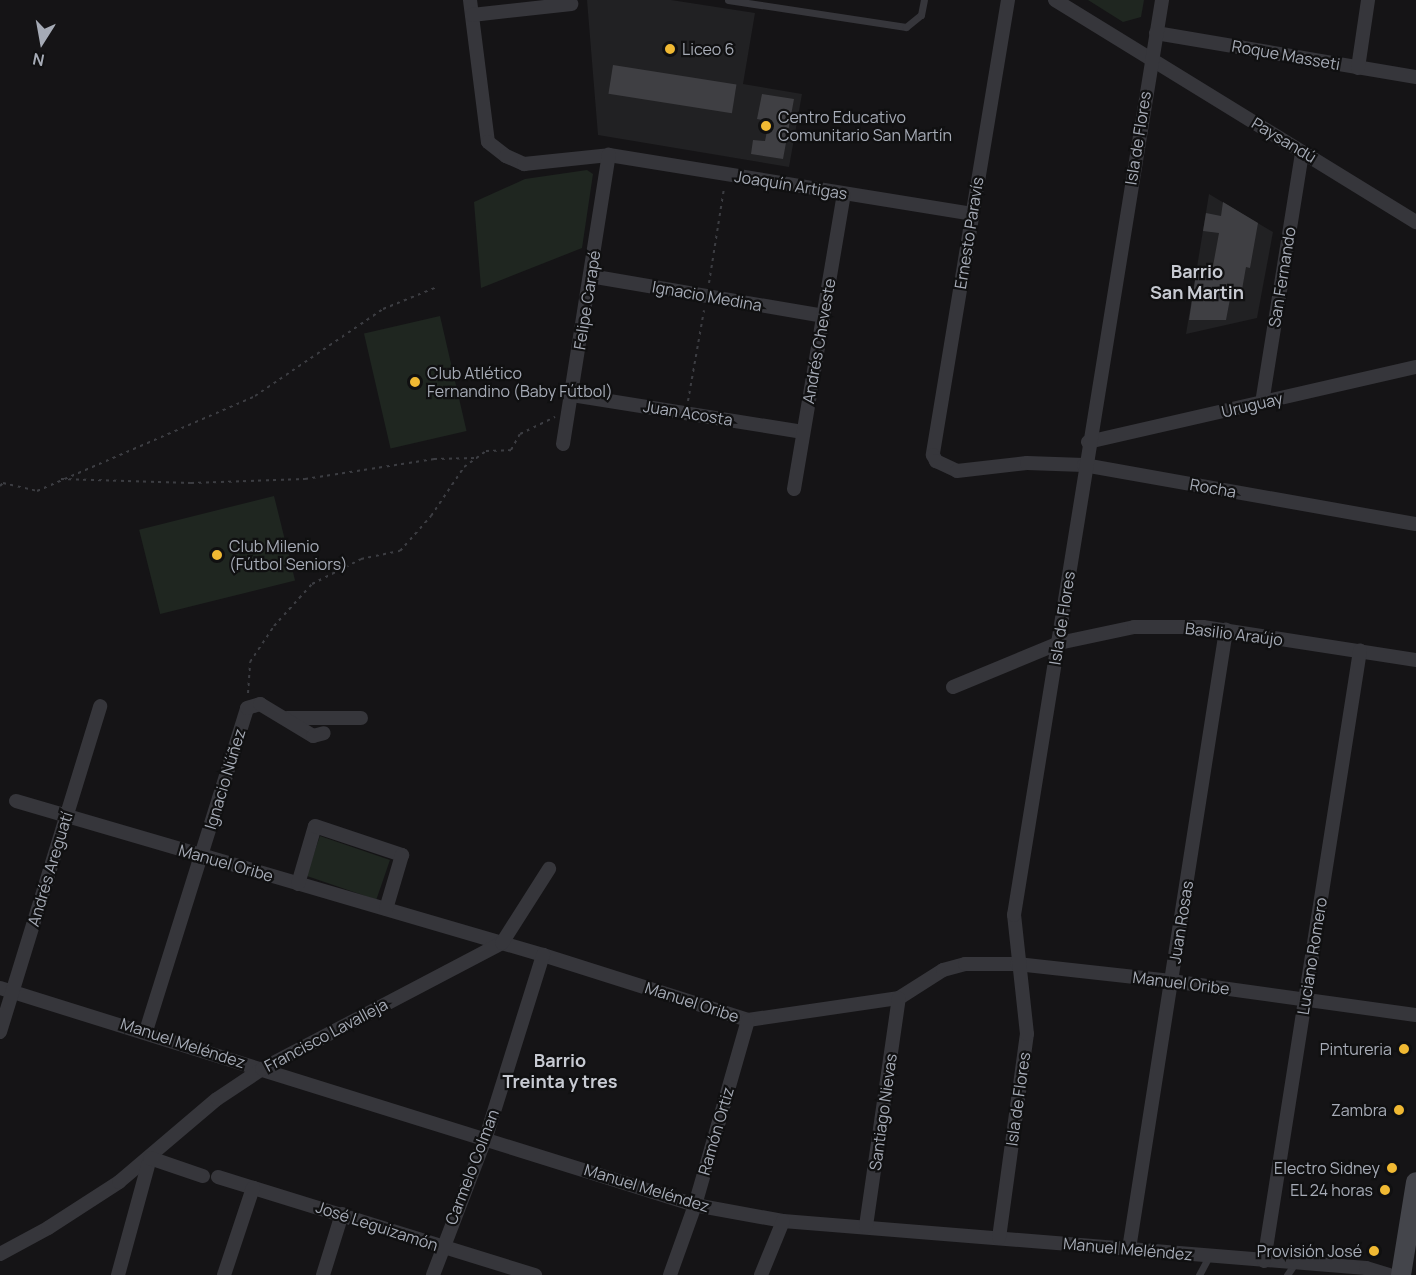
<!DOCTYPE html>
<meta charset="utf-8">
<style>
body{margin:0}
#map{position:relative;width:1416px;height:1275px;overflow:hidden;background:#151416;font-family:Manrope,sans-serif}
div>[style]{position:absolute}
.built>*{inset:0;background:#212123}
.green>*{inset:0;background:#1f2620;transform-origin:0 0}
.building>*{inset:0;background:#3f3f43;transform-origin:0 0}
.path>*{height:2px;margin-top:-1px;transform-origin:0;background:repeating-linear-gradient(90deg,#3c3d42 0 3px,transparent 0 7.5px)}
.lane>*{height:7px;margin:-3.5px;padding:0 3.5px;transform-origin:3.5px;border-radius:3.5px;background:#36363b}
.street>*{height:14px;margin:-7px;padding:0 7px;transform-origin:7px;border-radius:7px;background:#36363b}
.secondary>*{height:20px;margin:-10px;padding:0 10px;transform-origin:10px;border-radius:10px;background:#44454b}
.dots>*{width:16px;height:16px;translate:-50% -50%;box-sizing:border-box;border:3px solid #101011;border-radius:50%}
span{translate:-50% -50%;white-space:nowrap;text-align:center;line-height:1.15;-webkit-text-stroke:4.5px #101011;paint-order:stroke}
.poi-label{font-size:16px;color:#a6abb6}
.left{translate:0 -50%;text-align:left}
.right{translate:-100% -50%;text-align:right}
.street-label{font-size:16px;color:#a6abb6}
.neighbourhood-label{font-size:18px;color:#c7cad2;font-weight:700}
.north{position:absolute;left:12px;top:12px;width:60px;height:60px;-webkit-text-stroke:4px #101011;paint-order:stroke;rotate:191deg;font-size:16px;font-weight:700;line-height:24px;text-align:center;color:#a6abb6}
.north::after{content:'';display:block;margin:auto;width:21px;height:27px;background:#a6abb6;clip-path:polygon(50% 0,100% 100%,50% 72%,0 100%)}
</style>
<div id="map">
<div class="built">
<i style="clip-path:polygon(587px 0,671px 0,755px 13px,743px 84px,802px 94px,789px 167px,598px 135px)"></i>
<i style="clip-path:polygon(1209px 194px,1273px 232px,1257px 318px,1186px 334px)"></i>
</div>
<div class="green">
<i style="clip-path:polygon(1088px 0,1144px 0,1141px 17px,1123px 22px)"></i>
<i style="clip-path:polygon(587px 170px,593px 174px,582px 248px,481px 288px,474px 202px,525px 179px)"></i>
<i style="left:440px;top:316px;width:118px;height:78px;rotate:77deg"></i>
<i style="left:274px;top:496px;width:87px;height:139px;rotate:76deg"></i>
<i style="left:320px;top:836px;width:74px;height:42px;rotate:19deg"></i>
</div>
<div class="building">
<i style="left:613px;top:65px;width:125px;height:29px;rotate:9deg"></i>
<i style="clip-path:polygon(762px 94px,794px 99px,783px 159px,751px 154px,753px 140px,765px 141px,769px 121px,757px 119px)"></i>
<i style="clip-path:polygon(1223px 202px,1258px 223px,1250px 268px,1246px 267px,1240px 301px,1230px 299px,1226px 320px,1189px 320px,1196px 274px,1211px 277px,1219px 233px,1203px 231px,1206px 213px,1221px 216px)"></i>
</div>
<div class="path">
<i style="left:709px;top:283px;width:96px;rotate:-81deg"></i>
<i style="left:688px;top:401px;width:92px;rotate:-80deg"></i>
<i style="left:61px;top:479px;width:130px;rotate:1.8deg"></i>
<i style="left:191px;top:483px;width:114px;rotate:-2deg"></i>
<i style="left:305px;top:479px;width:131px;rotate:-8.8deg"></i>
<i style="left:434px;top:459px;width:42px;rotate:-1.4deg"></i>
<i style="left:0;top:486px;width:4px;rotate:-45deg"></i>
<i style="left:3px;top:483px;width:35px;rotate:13deg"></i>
<i style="left:37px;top:491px;width:238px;rotate:-23.5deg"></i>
<i style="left:255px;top:396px;width:155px;rotate:-34.2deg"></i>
<i style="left:383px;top:309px;width:58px;rotate:-22.2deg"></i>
<i style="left:248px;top:693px;width:31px;rotate:-86deg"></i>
<i style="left:250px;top:662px;width:43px;rotate:-56.3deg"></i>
<i style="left:274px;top:626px;width:57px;rotate:-47.9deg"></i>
<i style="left:312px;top:584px;width:55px;rotate:-27deg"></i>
<i style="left:361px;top:559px;width:40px;rotate:-12deg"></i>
<i style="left:400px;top:551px;width:47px;rotate:-48.5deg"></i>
<i style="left:431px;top:516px;width:59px;rotate:-56deg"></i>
<i style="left:464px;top:467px;width:27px;rotate:-36deg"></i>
<i style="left:486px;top:451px;width:25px;rotate:-2deg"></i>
<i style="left:511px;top:450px;width:18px;rotate:-61deg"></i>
<i style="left:520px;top:434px;width:39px;rotate:-26deg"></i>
</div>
<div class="lane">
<i style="left:728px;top:0;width:180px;rotate:8.6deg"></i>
<i style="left:906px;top:27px;width:19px;rotate:-39deg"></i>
<i style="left:921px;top:15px;width:15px;rotate:-79deg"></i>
<i style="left:1199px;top:1275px;width:21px;rotate:-62deg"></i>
<i style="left:1287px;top:1275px;width:14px;rotate:-56deg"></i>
</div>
<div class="street">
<i style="left:470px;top:0;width:143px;rotate:82.8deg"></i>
<i style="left:488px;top:142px;width:23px;rotate:38deg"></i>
<i style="left:506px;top:156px;width:20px;rotate:24deg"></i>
<i style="left:524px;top:164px;width:85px;rotate:-6deg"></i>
<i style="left:609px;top:155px;width:368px;rotate:9.2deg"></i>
<i style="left:1008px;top:0;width:461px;rotate:99.4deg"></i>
<i style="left:933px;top:455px;width:7px;rotate:63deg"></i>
<i style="left:936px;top:461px;width:23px;rotate:25deg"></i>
<i style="left:957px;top:471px;width:70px;rotate:-6.5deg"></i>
<i style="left:1027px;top:463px;width:57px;rotate:2deg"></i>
<i style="left:1084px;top:465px;width:337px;rotate:10.1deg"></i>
<i style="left:1055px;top:0;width:424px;rotate:31.6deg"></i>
<i style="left:472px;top:15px;width:100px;rotate:-6.3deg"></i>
<i style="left:1156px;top:33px;width:264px;rotate:9.6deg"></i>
<i style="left:1358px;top:68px;width:69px;rotate:-81.6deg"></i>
<i style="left:590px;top:276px;width:236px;rotate:9.7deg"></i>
<i style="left:572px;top:395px;width:234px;rotate:9.1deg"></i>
<i style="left:1262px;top:403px;width:254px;rotate:-80.9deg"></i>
<i style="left:1088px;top:442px;width:336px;rotate:-12.9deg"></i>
<i style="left:563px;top:444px;width:293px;rotate:-81deg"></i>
<i style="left:794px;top:489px;width:299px;rotate:-80.4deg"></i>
<i style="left:953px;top:687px;width:115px;rotate:-22.5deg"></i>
<i style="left:1059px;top:643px;width:77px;rotate:-12deg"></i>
<i style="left:1134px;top:627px;width:69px"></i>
<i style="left:1203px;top:627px;width:216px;rotate:8.8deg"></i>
<i style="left:287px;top:718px;width:74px"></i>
<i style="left:16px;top:801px;width:549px;rotate:16.29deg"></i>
<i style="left:543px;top:955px;width:215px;rotate:17.6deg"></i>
<i style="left:748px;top:1020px;width:153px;rotate:-8.3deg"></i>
<i style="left:899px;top:998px;width:52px;rotate:-32.5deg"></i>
<i style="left:943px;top:970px;width:23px;rotate:-15deg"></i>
<i style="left:965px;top:964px;width:52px"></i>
<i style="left:1017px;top:964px;width:155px;rotate:6.3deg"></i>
<i style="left:1171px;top:981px;width:247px;rotate:7.9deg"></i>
<i style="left:298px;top:884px;width:60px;rotate:-73.7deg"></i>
<i style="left:315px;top:826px;width:92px;rotate:18.4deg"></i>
<i style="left:402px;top:855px;width:56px;rotate:106.5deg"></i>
<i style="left:0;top:988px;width:728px;rotate:17.34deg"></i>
<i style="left:695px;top:1205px;width:89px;rotate:10.3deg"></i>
<i style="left:783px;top:1221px;width:585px;rotate:4.61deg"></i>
<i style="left:1366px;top:1268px;width:24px;rotate:17deg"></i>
<i style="left:146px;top:1031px;width:338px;rotate:-72.6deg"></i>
<i style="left:247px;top:708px;width:14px;rotate:-17deg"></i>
<i style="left:260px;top:704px;width:62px;rotate:31.1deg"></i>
<i style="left:313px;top:736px;width:11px;rotate:-15deg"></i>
<i style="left:0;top:1032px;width:341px;rotate:-72.9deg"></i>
<i style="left:218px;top:1177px;width:332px;rotate:17.2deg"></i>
<i style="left:866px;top:1226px;width:230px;rotate:-81.8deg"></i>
<i style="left:999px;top:1238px;width:206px;rotate:-82.2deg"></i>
<i style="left:1027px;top:1034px;width:120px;rotate:-96.2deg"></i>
<i style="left:1014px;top:915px;width:927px;rotate:-80.81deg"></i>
<i style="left:1129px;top:1249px;width:627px;rotate:-81.09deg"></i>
<i style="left:0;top:1254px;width:55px;rotate:-28.4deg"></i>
<i style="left:48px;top:1228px;width:85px;rotate:-32.9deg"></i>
<i style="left:119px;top:1182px;width:128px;rotate:-40.3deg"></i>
<i style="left:217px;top:1099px;width:54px;rotate:-33.7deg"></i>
<i style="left:262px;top:1069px;width:271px;rotate:-27.7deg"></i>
<i style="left:502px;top:943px;width:88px;rotate:-57.6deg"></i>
<i style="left:1264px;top:1261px;width:618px;rotate:-81.06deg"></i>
<i style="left:118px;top:1275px;width:121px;rotate:-74.7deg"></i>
<i style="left:150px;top:1158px;width:56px;rotate:18.8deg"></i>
<i style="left:224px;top:1275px;width:92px;rotate:-71.6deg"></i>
<i style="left:323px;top:1275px;width:64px;rotate:-72.7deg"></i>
<i style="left:433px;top:1275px;width:148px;rotate:-69deg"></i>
<i style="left:486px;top:1137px;width:191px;rotate:-72.6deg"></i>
<i style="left:670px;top:1275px;width:74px;rotate:-70.3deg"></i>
<i style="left:695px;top:1205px;width:192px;rotate:-74deg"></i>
<i style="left:761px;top:1275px;width:58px;rotate:-67.8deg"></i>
</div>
<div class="secondary">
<i style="left:1401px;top:1275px;width:94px;rotate:-80.8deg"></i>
</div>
<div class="dots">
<i style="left:670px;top:49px;background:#f0b933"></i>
<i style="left:766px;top:126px;background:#f0b933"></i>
<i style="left:415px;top:382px;background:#f0b933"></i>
<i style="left:217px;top:555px;background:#f0b933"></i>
<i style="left:1404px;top:1049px;background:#f0b933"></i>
<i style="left:1399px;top:1110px;background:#f0b933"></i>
<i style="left:1392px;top:1168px;background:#f0b933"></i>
<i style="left:1385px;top:1190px;background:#f0b933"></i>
<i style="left:1374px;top:1251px;background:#f0b933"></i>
</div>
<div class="poi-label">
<span class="left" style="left:682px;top:49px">Liceo 6</span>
<span class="left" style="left:778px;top:126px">Centro Educativo<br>Comunitario San Martín</span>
<span class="left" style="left:427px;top:382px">Club Atlético<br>Fernandino (Baby Fútbol)</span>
<span class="left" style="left:229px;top:555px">Club Milenio<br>(Fútbol Seniors)</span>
<span class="right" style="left:1392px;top:1049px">Pintureria</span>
<span class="right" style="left:1387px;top:1110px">Zambra</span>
<span class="right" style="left:1380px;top:1168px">Electro Sidney</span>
<span class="right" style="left:1373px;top:1190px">EL 24 horas</span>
<span class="right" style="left:1362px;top:1251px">Provisión José</span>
</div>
<div class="street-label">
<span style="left:1286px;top:55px;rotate:10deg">Roque Masseti</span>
<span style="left:1138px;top:138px;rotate:-81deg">Isla de Flores</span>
<span style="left:1284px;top:140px;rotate:31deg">Paysandú</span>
<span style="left:791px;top:185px;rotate:9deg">Joaquín Artigas</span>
<span style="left:969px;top:233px;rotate:-81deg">Ernesto Paravís</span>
<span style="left:1282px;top:277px;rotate:-81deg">San Fernando</span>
<span style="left:707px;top:296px;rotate:10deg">Ignacio Medina</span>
<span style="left:587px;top:300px;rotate:-81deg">Felipe Carapé</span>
<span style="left:819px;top:341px;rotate:-80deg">Andrés Cheveste</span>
<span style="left:1252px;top:405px;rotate:-13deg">Uruguay</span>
<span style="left:688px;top:413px;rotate:9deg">Juan Acosta</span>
<span style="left:1213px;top:488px;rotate:10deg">Rocha</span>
<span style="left:1062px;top:618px;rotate:-81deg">Isla de Flores</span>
<span style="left:1234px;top:634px;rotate:7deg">Basilio Araújo</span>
<span style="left:225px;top:779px;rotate:-73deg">Ignacio Núñez</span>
<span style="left:226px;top:863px;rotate:16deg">Manuel Oribe</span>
<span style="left:50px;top:869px;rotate:-73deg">Andrés Areguatí</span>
<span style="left:1181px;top:922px;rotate:-81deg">Juan Rosas</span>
<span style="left:1312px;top:956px;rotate:-81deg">Luciano Romero</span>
<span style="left:1181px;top:983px;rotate:7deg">Manuel Oribe</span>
<span style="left:692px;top:1002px;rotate:18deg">Manuel Oribe</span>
<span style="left:326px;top:1035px;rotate:-28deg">Francisco Lavalleja</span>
<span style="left:183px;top:1043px;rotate:18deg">Manuel Meléndez</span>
<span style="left:1018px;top:1099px;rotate:-82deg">Isla de Flores</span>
<span style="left:883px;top:1112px;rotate:-82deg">Santiago Nievas</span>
<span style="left:716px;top:1131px;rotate:-74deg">Ramón Ortiz</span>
<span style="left:472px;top:1167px;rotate:-69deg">Carmelo Colman</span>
<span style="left:647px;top:1188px;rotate:17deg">Manuel Meléndez</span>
<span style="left:377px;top:1226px;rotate:18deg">José Leguizamón</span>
<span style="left:1128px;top:1249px;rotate:5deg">Manuel Meléndez</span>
</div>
<div class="neighbourhood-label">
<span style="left:1197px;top:282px">Barrio<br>San Martin</span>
<span style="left:560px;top:1071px">Barrio<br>Treinta y tres</span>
</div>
<div class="north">N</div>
</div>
